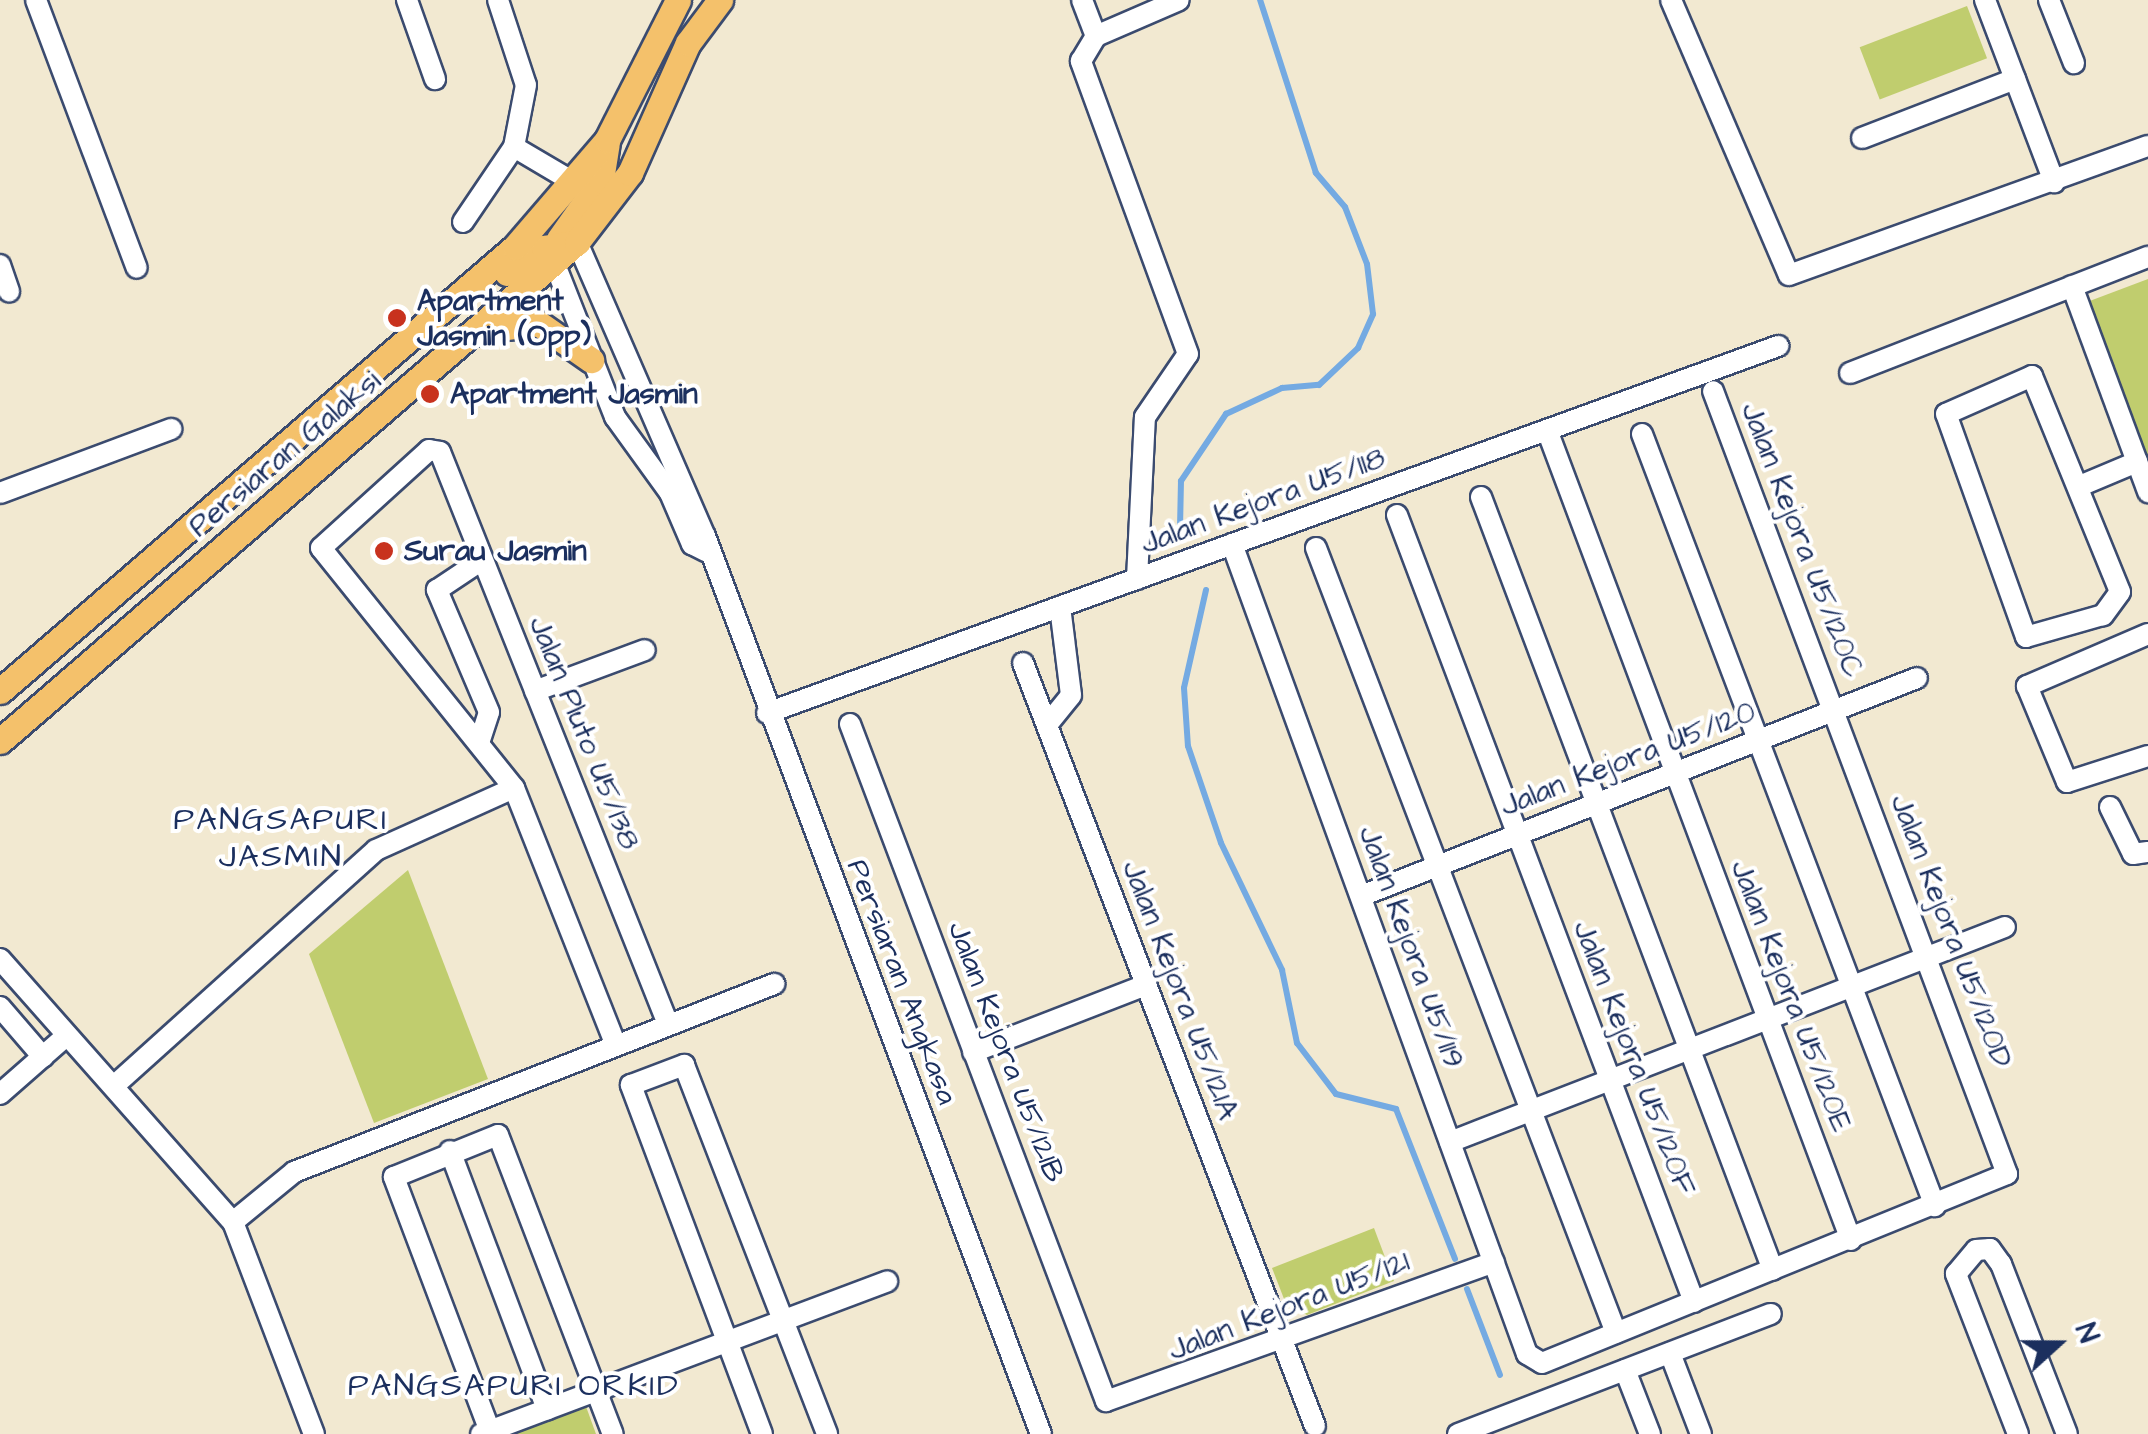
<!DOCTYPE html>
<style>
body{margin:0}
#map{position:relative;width:2148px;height:1434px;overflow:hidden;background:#f2e9d1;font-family:"Architects Daughter",sans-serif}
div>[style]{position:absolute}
.green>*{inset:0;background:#c0cd6e;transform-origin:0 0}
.stream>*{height:6px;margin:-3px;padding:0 3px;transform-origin:3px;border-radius:3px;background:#74aae2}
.roads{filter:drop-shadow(2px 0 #3b4b6f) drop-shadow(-2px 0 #3b4b6f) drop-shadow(0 2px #3b4b6f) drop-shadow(0 -2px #3b4b6f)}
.minor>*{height:20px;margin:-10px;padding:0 10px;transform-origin:10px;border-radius:10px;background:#fff}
.major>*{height:25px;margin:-12.5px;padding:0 12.5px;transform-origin:12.5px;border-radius:12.5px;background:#f4c16b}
.dots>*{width:28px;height:28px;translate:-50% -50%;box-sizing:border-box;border:5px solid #fff;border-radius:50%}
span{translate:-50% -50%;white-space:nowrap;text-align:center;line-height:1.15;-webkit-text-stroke:8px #fff;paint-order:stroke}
.poi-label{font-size:30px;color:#1b2f5e;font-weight:700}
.left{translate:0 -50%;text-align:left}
.street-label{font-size:30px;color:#1b2f5e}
.neighbourhood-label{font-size:32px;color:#1b2f5e;letter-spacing:2.5px}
.north{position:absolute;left:2008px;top:1294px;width:100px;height:100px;-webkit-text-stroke:8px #fff;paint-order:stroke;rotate:69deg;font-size:28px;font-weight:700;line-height:40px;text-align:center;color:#1b2f5e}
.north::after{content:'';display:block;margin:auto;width:35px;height:45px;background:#1b2f5e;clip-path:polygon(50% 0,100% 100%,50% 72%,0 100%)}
</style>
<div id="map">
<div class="green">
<i style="left:1967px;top:6px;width:56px;height:115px;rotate:69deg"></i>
<i style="clip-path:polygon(2148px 279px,2148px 465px,2087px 302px)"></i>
<i style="clip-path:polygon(408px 870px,488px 1079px,374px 1123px,309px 954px)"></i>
<i style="clip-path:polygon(1374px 1228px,1394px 1281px,1307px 1315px,1286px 1304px,1272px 1268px)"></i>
<i style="clip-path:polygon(584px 1401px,596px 1434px,507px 1434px)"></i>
</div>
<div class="stream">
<i style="left:1180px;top:528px;width:47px;rotate:-88.8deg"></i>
<i style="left:1181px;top:481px;width:81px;rotate:-56.1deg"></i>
<i style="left:1226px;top:414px;width:62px;rotate:-24.9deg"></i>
<i style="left:1282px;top:388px;width:37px;rotate:-5deg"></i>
<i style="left:1319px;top:385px;width:54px;rotate:-43.5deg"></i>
<i style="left:1358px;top:348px;width:37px;rotate:-66deg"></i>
<i style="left:1373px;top:314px;width:50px;rotate:-96.8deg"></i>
<i style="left:1367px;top:264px;width:61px;rotate:-111.1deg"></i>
<i style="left:1345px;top:207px;width:45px;rotate:-130.5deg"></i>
<i style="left:1316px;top:173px;width:182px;rotate:-107.9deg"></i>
<i style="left:1206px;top:590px;width:100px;rotate:102.7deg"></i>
<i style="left:1184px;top:688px;width:58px;rotate:86.1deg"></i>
<i style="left:1188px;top:746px;width:102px;rotate:71.2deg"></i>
<i style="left:1221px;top:843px;width:141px;rotate:64.3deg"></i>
<i style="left:1282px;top:970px;width:75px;rotate:78.4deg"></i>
<i style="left:1297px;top:1043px;width:64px;rotate:52.6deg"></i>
<i style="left:1336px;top:1094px;width:62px;rotate:14deg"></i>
<i style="left:1396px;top:1109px;width:161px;rotate:68.5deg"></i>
<i style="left:1467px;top:1289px;width:92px;rotate:69deg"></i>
</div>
<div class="roads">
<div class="minor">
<i style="left:36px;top:0;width:286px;rotate:69.4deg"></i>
<i style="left:407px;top:0;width:84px;rotate:70.5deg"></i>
<i style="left:498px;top:0;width:89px;rotate:71.8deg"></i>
<i style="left:526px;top:85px;width:63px;rotate:101deg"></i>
<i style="left:514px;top:147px;width:71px;rotate:30.5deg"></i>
<i style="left:1082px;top:0;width:39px;rotate:69deg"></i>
<i style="left:1671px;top:0;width:299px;rotate:66.8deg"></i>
<i style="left:1789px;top:275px;width:381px;rotate:-19.8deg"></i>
<i style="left:1985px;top:0;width:195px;rotate:69.2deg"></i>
<i style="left:2049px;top:0;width:68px;rotate:68.4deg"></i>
<i style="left:1862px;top:138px;width:164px;rotate:-21.1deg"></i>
<i style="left:463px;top:222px;width:91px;rotate:-55.8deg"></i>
<i style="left:577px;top:242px;width:321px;rotate:66.5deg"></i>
<i style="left:705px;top:536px;width:959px;rotate:69.49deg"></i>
<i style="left:554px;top:262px;width:167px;rotate:68.5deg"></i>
<i style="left:615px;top:417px;width:94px;rotate:54.1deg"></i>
<i style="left:670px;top:493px;width:56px;rotate:66.7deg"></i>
<i style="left:692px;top:544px;width:16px;rotate:27deg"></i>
<i style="left:0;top:265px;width:28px;rotate:71deg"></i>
<i style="left:2072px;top:286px;width:220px;rotate:69.7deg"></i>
<i style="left:1850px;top:373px;width:320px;rotate:-21.3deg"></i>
<i style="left:2032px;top:376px;width:233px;rotate:67.8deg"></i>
<i style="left:2120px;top:592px;width:29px;rotate:126deg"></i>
<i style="left:2103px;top:615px;width:80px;rotate:164.1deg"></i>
<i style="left:2026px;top:637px;width:237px;rotate:-109.7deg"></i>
<i style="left:1946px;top:414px;width:94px;rotate:-23.8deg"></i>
<i style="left:1547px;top:430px;width:865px;rotate:69.43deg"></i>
<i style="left:1642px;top:434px;width:826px;rotate:69.22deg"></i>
<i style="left:2082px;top:485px;width:60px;rotate:-22.7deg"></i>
<i style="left:0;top:493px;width:183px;rotate:-20.5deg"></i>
<i style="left:1481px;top:497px;width:826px;rotate:69.31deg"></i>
<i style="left:1397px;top:515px;width:841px;rotate:69.32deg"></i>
<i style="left:1232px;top:544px;width:862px;rotate:69.99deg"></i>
<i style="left:1527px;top:1354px;width:17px;rotate:31deg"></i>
<i style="left:1542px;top:1363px;width:502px;rotate:-22.12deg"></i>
<i style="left:2007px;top:1174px;width:836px;rotate:-110.58deg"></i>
<i style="left:1316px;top:548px;width:840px;rotate:69.08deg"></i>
<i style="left:1137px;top:579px;width:162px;rotate:-87.2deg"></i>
<i style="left:1145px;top:417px;width:76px;rotate:-55.7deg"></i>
<i style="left:1188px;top:354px;width:312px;rotate:-110.1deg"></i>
<i style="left:1081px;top:61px;width:29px;rotate:-59deg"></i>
<i style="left:1096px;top:36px;width:90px;rotate:-23.4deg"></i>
<i style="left:2148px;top:634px;width:132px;rotate:156.7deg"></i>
<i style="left:2027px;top:686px;width:104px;rotate:67.4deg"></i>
<i style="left:2067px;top:782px;width:85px;rotate:-17.8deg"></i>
<i style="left:1023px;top:663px;width:817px;rotate:69.06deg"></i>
<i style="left:535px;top:691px;width:117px;rotate:-20.4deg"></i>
<i style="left:767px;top:713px;width:1076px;rotate:-19.95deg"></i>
<i style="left:850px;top:724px;width:724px;rotate:69.29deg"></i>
<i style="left:1106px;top:1401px;width:412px;rotate:-19.7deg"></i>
<i style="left:1047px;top:725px;width:38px;rotate:-51deg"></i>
<i style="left:1071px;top:695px;width:89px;rotate:-97.1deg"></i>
<i style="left:480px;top:740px;width:29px;rotate:-72deg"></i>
<i style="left:489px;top:712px;width:133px;rotate:-113.1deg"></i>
<i style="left:437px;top:590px;width:54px;rotate:-33.7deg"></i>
<i style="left:2110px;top:807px;width:52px;rotate:63.9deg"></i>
<i style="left:2133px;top:854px;width:15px;rotate:-8deg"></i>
<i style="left:1361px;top:896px;width:597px;rotate:-21.41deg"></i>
<i style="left:0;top:959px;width:351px;rotate:48.5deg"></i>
<i style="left:233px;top:1222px;width:227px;rotate:69.1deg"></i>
<i style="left:0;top:1007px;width:66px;rotate:49.3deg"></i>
<i style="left:615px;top:1043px;width:274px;rotate:-111.6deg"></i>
<i style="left:514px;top:788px;width:308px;rotate:-128.8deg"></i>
<i style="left:321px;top:548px;width:146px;rotate:-42.2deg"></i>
<i style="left:429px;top:450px;width:11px;rotate:10deg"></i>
<i style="left:440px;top:452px;width:616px;rotate:68.27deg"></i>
<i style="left:973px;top:1052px;width:186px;rotate:-21.2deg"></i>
<i style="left:115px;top:1085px;width:351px;rotate:-42deg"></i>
<i style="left:376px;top:850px;width:151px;rotate:-24.2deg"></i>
<i style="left:0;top:1094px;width:88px;rotate:-41.3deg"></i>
<i style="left:1450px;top:1142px;width:595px;rotate:-21.18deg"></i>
<i style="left:450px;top:1151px;width:276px;rotate:69.4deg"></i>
<i style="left:233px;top:1222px;width:79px;rotate:-39.3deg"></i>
<i style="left:294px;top:1172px;width:516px;rotate:-21.39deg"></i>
<i style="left:1670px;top:1353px;width:87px;rotate:69.1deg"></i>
<i style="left:1625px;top:1370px;width:69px;rotate:68.7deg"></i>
<i style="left:481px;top:1434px;width:434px;rotate:-20.6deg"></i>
<i style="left:491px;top:1434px;width:275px;rotate:-110.7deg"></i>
<i style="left:394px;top:1177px;width:112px;rotate:-22deg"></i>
<i style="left:498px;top:1135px;width:320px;rotate:69deg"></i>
<i style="left:762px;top:1434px;width:373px;rotate:-110.6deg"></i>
<i style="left:631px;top:1085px;width:57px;rotate:-20.7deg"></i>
<i style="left:684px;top:1065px;width:396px;rotate:68.8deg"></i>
<i style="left:1458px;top:1434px;width:335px;rotate:-21deg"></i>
<i style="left:2018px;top:1434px;width:172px;rotate:-111.2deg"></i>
<i style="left:1956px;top:1274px;width:31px;rotate:-50deg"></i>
<i style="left:1976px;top:1250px;width:14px;rotate:-4deg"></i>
<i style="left:1990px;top:1249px;width:19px;rotate:54deg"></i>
<i style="left:2001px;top:1264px;width:182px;rotate:68.8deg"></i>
</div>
<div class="major">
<i style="left:559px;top:239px;width:72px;rotate:-54.6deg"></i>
<i style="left:601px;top:180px;width:36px;rotate:-81deg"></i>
<i style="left:507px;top:273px;width:45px;rotate:-34deg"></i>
<i style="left:544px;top:248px;width:34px;rotate:-10deg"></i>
<i style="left:483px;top:330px;width:55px;rotate:-7.3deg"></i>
<i style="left:538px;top:323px;width:65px;rotate:34.9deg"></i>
<i style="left:0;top:691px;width:680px;rotate:-40.77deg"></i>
<i style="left:515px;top:247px;width:141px;rotate:-49.3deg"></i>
<i style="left:607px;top:140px;width:157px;rotate:-63.1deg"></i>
<i style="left:0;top:741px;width:763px;rotate:-40.85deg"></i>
<i style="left:577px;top:242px;width:87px;rotate:-52.5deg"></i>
<i style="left:630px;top:173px;width:142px;rotate:-66deg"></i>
<i style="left:688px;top:43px;width:54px;rotate:-53.3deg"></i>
</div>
</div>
<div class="dots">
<i style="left:397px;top:318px;background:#c8321e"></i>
<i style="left:430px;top:394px;background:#c8321e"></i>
<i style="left:384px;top:551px;background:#c8321e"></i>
</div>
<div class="poi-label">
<span class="left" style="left:417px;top:318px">Apartment<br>Jasmin (Opp)</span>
<span class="left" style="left:450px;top:394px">Apartment Jasmin</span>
<span class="left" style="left:404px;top:551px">Surau Jasmin</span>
</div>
<div class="street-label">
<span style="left:285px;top:454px;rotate:-40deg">Persiaran Galaksi</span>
<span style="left:1263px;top:501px;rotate:-20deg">Jalan Kejora U5/118</span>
<span style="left:1802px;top:540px;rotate:69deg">Jalan Kejora U5/120C</span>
<span style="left:584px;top:733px;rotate:68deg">Jalan Pluto U5/138</span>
<span style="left:1628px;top:759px;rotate:-21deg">Jalan Kejora U5/120</span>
<span style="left:1951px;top:931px;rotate:69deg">Jalan Kejora U5/120D</span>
<span style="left:1411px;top:947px;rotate:70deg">Jalan Kejora U5/119</span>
<span style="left:902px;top:982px;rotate:69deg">Persiaran Angkasa</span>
<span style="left:1180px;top:990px;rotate:69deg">Jalan Kejora U5/121A</span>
<span style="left:1791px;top:996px;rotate:69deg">Jalan Kejora U5/120E</span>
<span style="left:1006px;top:1052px;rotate:69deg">Jalan Kejora U5/121B</span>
<span style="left:1634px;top:1058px;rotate:69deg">Jalan Kejora U5/120F</span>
<span style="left:1289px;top:1306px;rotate:-21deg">Jalan Kejora U5/121</span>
</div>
<div class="neighbourhood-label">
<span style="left:281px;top:839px">PANGSAPURI<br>JASMIN</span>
<span style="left:514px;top:1386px">PANGSAPURI ORKID</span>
</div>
<div class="north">N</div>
</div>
